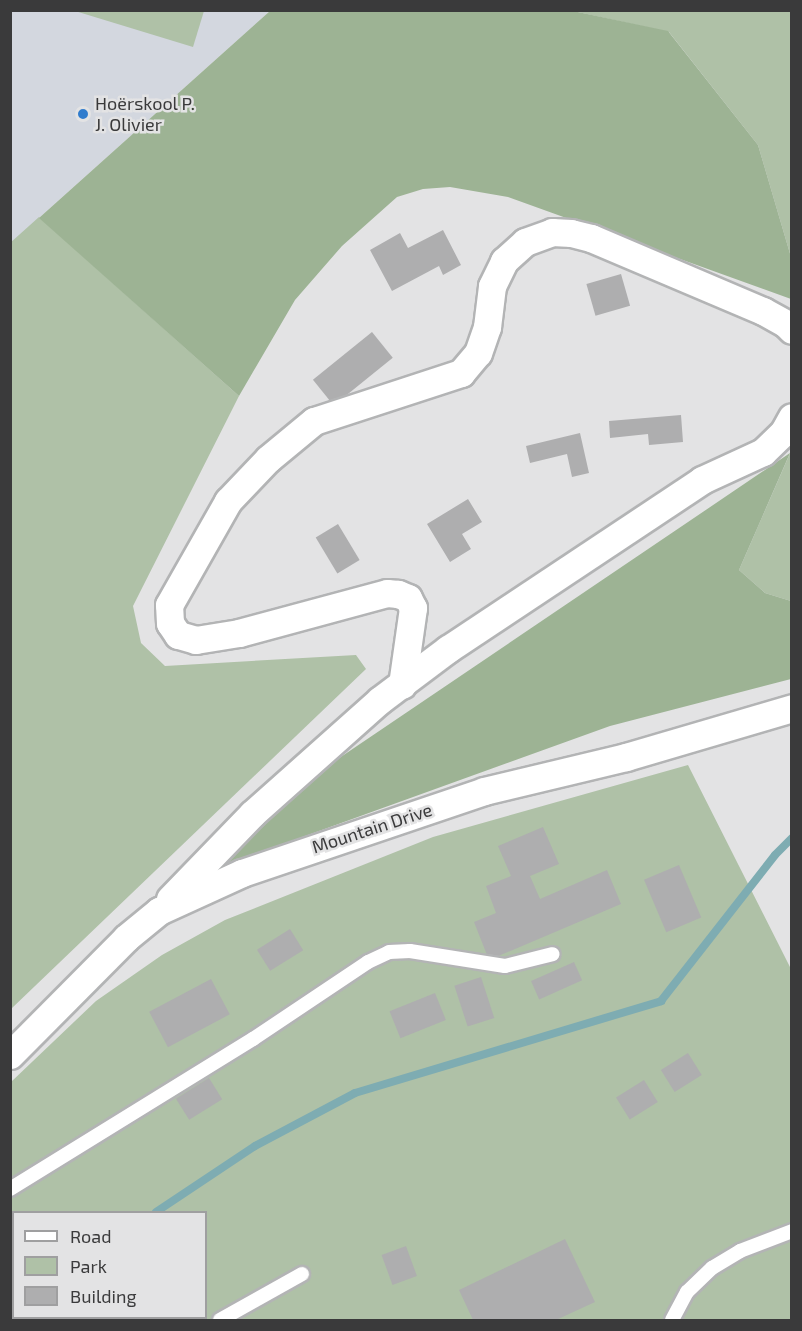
<!DOCTYPE html>
<meta charset="utf-8">
<style>
body{margin:0}
#map{position:relative;width:802px;height:1331px;overflow:hidden;background:#e3e3e4;font-family:"Exo 2",sans-serif}
div>[style]{position:absolute}
.built>*{inset:0;background:#d3d7df}
.green>*{inset:0;background:#afc1a7}
.forest>*{inset:0;background:#9db394}
.stream>*{height:8px;margin:-4px;padding:0 4px;transform-origin:4px;border-radius:4px;background:#7eacb2}
.building>*{inset:0;background:#aeaeaf;transform-origin:0 0}
.roads{filter:drop-shadow(2px 0 #b3b4b5) drop-shadow(-2px 0 #b3b4b5) drop-shadow(0 2px #b3b4b5) drop-shadow(0 -2px #b3b4b5)}
.lane>*{height:14px;margin:-7px;padding:0 7px;transform-origin:7px;border-radius:7px;background:#fff}
.street>*{height:27px;margin:-13.5px;padding:0 13.5px;transform-origin:13.5px;border-radius:13.5px;background:#fff}
.dots>*{width:16px;height:16px;translate:-50% -50%;box-sizing:border-box;border:3px solid #e3e3e4;border-radius:50%}
span{translate:-50% -50%;white-space:nowrap;text-align:center;line-height:1.15;-webkit-text-stroke:5px #e3e3e4;paint-order:stroke}
.poi-label{font-size:18px;color:#3a3a3b}
.left{translate:0 -50%;text-align:left}
.street-label{font-size:18px;color:#3a3a3b}
.frame{position:absolute;inset:0;border:12px solid #3a3a3b;pointer-events:none}
.legend{position:absolute;left:12px;top:1211px;width:195px;height:108px;box-sizing:border-box;background:#e3e3e4;border:2px solid #9f9fa0;margin:0;padding:8px 10px;list-style:none;font-size:18px;color:#3a3a3b}
.legend li{display:flex;align-items:center;gap:12px;height:30px}
.legend b{width:30px;border:2px solid #9f9fa0}
</style>
<div id="map">
<div class="built">
<i style="clip-path:polygon(11px 11px,270px 11px,11px 243px)"></i>
</div>
<div class="green">
<i style="clip-path:polygon(75px 11px,204px 10px,204px 11px,193px 47px)"></i>
<i style="clip-path:polygon(573px 11px,791px 11px,791px 257px,758px 145px,669px 32px)"></i>
<i style="clip-path:polygon(39px 217px,239px 396px,133px 606px,141px 643px,165px 666px,356px 655px,366px 669px,11px 1009px,10px 243px)"></i>
<i style="clip-path:polygon(791px 451px,791px 601px,765px 593px,739px 570px)"></i>
<i style="clip-path:polygon(evenodd,688px 765px,791px 969px,791px 1320px,11px 1320px,11px 1082px,96px 1001px,162px 955px,225px 920px,433px 837px,688px 765px,14px 1212px,206px 1212px,206px 1318px,14px 1318px,14px 1212px)"></i>
</div>
<div class="forest">
<i style="clip-path:polygon(270px 11px,573px 11px,668px 31px,758px 145px,791px 257px,791px 299px,508px 197px,450px 187px,423px 189px,397px 197px,342px 246px,295px 300px,239px 396px,39px 218px)"></i>
<i style="clip-path:polygon(790px 453px,739px 570px,765px 593px,791px 601px,791px 679px,610px 726px,214px 869px,323px 769px)"></i>
</div>
<div class="stream">
<i style="left:156px;top:1212px;width:119px;rotate:-33.7deg"></i>
<i style="left:255px;top:1146px;width:113px;rotate:-27.9deg"></i>
<i style="left:355px;top:1093px;width:320px;rotate:-16.7deg"></i>
<i style="left:661px;top:1001px;width:185px;rotate:-52deg"></i>
<i style="left:775px;top:855px;width:24px;rotate:-45deg"></i>
<i style="left:10px;top:1310px;width:4px;rotate:-27deg"></i>
</div>
<div class="building">
<i style="clip-path:polygon(443px 230px,461px 265px,443px 275px,439px 266px,392px 291px,370px 250px,400px 233px,408px 248px)"></i>
<i style="left:621px;top:274px;width:33px;height:36px;rotate:74deg"></i>
<i style="left:372px;top:332px;width:33px;height:76px;rotate:51deg"></i>
<i style="clip-path:polygon(681px 415px,683px 442px,649px 445px,648px 434px,610px 438px,609px 421px)"></i>
<i style="clip-path:polygon(580px 433px,589px 473px,572px 477px,567px 454px,530px 463px,526px 446px)"></i>
<i style="clip-path:polygon(468px 499px,482px 522px,462px 534px,471px 549px,450px 562px,427px 524px)"></i>
<i style="left:338px;top:524px;width:42px;height:26px;rotate:59deg"></i>
<i style="clip-path:polygon(543px 827px,559px 864px,530px 876px,540px 899px,607px 870px,621px 904px,489px 960px,474px 922px,496px 913px,486px 886px,511px 876px,498px 846px)"></i>
<i style="left:679px;top:865px;width:57px;height:38px;rotate:67deg"></i>
<i style="left:290px;top:929px;width:25px;height:39px;rotate:58deg"></i>
<i style="left:574px;top:962px;width:20px;height:47px;rotate:66deg"></i>
<i style="left:481px;top:977px;width:43px;height:28px;rotate:72deg"></i>
<i style="left:211px;top:979px;width:40px;height:70px;rotate:62deg"></i>
<i style="left:435px;top:993px;width:29px;height:49px;rotate:68deg"></i>
<i style="left:688px;top:1053px;width:26px;height:32px;rotate:58deg"></i>
<i style="left:209px;top:1078px;width:25px;height:39px;rotate:58deg"></i>
<i style="left:644px;top:1080px;width:26px;height:33px;rotate:58deg"></i>
<i style="clip-path:polygon(565px 1239px,595px 1302px,556px 1320px,473px 1320px,459px 1290px)"></i>
<i style="left:406px;top:1246px;width:32px;height:26px;rotate:70deg"></i>
</div>
<div class="roads">
<div class="lane">
<i style="left:10px;top:1189px;width:286px;rotate:-31.7deg"></i>
<i style="left:253px;top:1039px;width:138px;rotate:-33.8deg"></i>
<i style="left:368px;top:962px;width:23px;rotate:-25deg"></i>
<i style="left:389px;top:952px;width:21px;rotate:-3deg"></i>
<i style="left:410px;top:951px;width:96px;rotate:9deg"></i>
<i style="left:505px;top:966px;width:49px;rotate:-14deg"></i>
<i style="left:220px;top:1320px;width:94px;rotate:-29.3deg"></i>
<i style="left:672px;top:1320px;width:32px;rotate:-62deg"></i>
<i style="left:687px;top:1292px;width:35px;rotate:-44deg"></i>
<i style="left:712px;top:1268px;width:33px;rotate:-31deg"></i>
<i style="left:740px;top:1251px;width:56px;rotate:-21deg"></i>
</div>
<div class="street">
<i style="left:402px;top:685px;width:78px;rotate:-81.9deg"></i>
<i style="left:413px;top:608px;width:11px;rotate:-117deg"></i>
<i style="left:408px;top:598px;width:11px;rotate:-158deg"></i>
<i style="left:398px;top:594px;width:11px;rotate:-175deg"></i>
<i style="left:387px;top:593px;width:153px;rotate:164.9deg"></i>
<i style="left:239px;top:633px;width:44px;rotate:170.8deg"></i>
<i style="left:196px;top:640px;width:19px;rotate:-164deg"></i>
<i style="left:178px;top:635px;width:14px;rotate:-124deg"></i>
<i style="left:170px;top:623px;width:18px;rotate:-93deg"></i>
<i style="left:169px;top:605px;width:120px;rotate:-60.4deg"></i>
<i style="left:228px;top:501px;width:58px;rotate:-46.4deg"></i>
<i style="left:268px;top:459px;width:60px;rotate:-39.6deg"></i>
<i style="left:314px;top:421px;width:155px;rotate:-18.1deg"></i>
<i style="left:461px;top:373px;width:26px;rotate:-50deg"></i>
<i style="left:478px;top:353px;width:28px;rotate:-71deg"></i>
<i style="left:487px;top:327px;width:41px;rotate:-83deg"></i>
<i style="left:492px;top:286px;width:28px;rotate:-64deg"></i>
<i style="left:504px;top:261px;width:28px;rotate:-42deg"></i>
<i style="left:525px;top:242px;width:29px;rotate:-20deg"></i>
<i style="left:552px;top:232px;width:19px;rotate:3deg"></i>
<i style="left:571px;top:233px;width:21px;rotate:14deg"></i>
<i style="left:591px;top:238px;width:187px;rotate:23deg"></i>
<i style="left:763px;top:311px;width:26px;rotate:29deg"></i>
<i style="left:786px;top:324px;width:8px;rotate:45deg"></i>
<i style="left:170px;top:899px;width:118px;rotate:-46deg"></i>
<i style="left:252px;top:814px;width:171px;rotate:-41.7deg"></i>
<i style="left:380px;top:700px;width:85px;rotate:-36.9deg"></i>
<i style="left:448px;top:649px;width:305px;rotate:-33.6deg"></i>
<i style="left:702px;top:480px;width:67px;rotate:-24.7deg"></i>
<i style="left:763px;top:452px;width:28px;rotate:-44deg"></i>
<i style="left:783px;top:433px;width:18px;rotate:-61deg"></i>
<i style="left:10px;top:1055px;width:165px;rotate:-45.2deg"></i>
<i style="left:126px;top:938px;width:43px;rotate:-39.3deg"></i>
<i style="left:159px;top:911px;width:91px;rotate:-24.6deg"></i>
<i style="left:242px;top:873px;width:256px;rotate:-18.7deg"></i>
<i style="left:484px;top:791px;width:146px;rotate:-13.5deg"></i>
<i style="left:626px;top:757px;width:173px;rotate:-16.4deg"></i>
</div>
</div>
<div class="dots">
<i style="left:83px;top:114px;background:#307ccd"></i>
</div>
<div class="poi-label">
<span class="left" style="left:95px;top:114px">Hoërskool P.<br>J. Olivier</span>
</div>
<div class="street-label">
<span style="left:372px;top:828px;rotate:-18deg">Mountain Drive</span>
</div>
<div class="frame"></div>
<ul class="legend">
<li><b style="height:8px;background:#fff"></b>Road</li>
<li><b style="height:16px;background:#afc1a7"></b>Park</li>
<li><b style="height:16px;background:#aeaeaf"></b>Building</li>
</ul>
</div>
